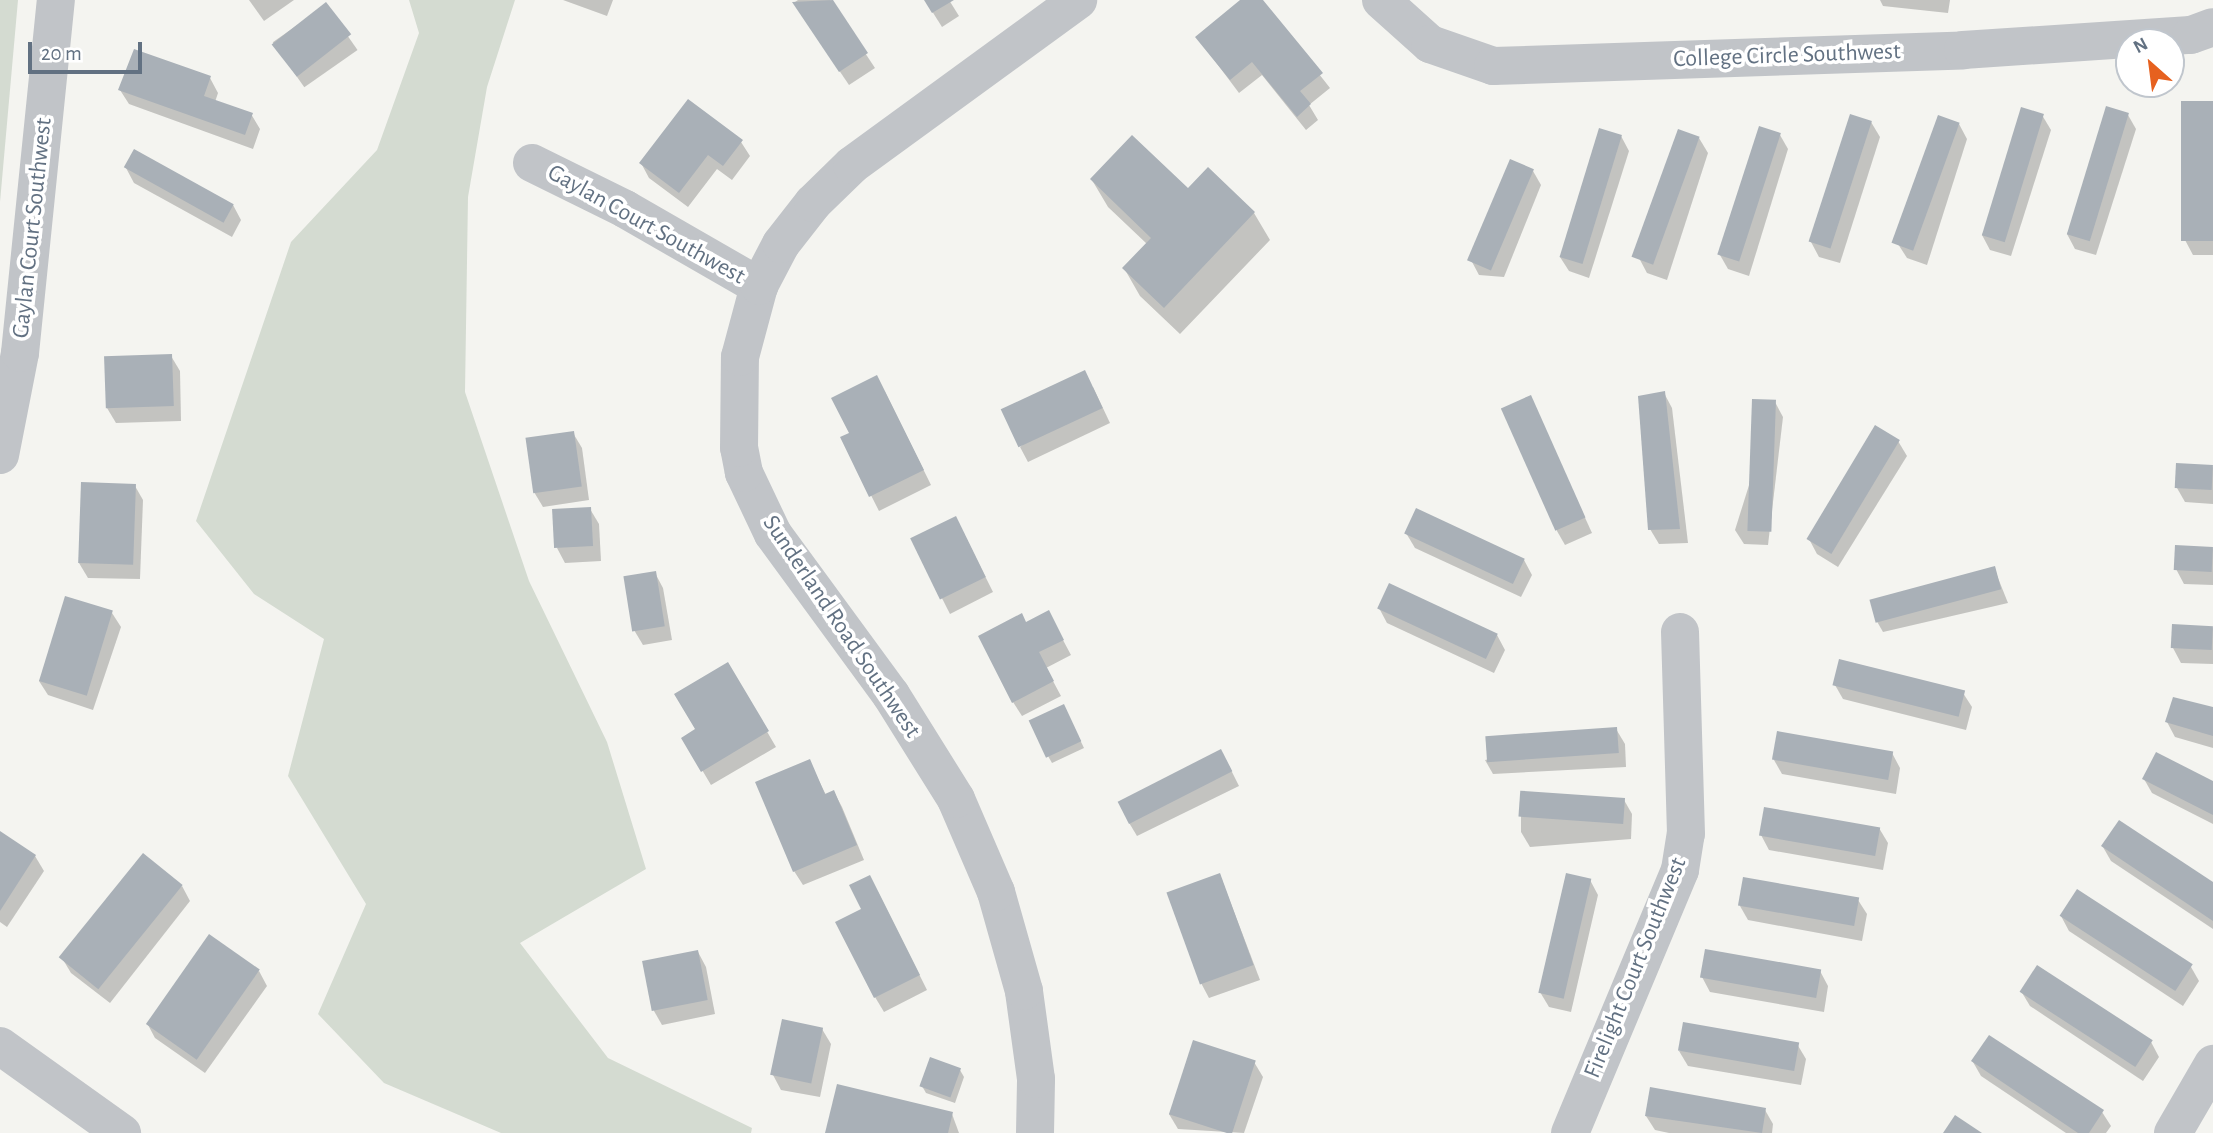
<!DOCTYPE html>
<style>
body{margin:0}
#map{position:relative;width:2213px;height:1133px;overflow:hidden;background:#f4f4f0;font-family:"Alegreya Sans",sans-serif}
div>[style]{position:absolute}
.green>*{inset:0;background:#d4dbd1}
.shadow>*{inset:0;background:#0003;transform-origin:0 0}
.building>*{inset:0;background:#a9b0b7;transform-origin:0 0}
.minor>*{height:38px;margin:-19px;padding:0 19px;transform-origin:19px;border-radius:19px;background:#c1c4c8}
span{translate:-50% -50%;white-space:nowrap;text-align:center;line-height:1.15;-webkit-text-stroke:7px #fff;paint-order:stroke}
.street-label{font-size:24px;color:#627182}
.north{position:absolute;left:2115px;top:28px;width:70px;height:70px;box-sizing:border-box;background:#fff;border:2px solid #c0c6cd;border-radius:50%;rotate:332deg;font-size:19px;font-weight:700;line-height:28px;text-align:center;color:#627182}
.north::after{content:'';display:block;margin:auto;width:24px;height:32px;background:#e6611f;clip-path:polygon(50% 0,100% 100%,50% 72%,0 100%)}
.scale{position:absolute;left:28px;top:42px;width:114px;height:32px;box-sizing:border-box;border:4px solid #627182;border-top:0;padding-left:9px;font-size:21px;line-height:24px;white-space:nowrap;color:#627182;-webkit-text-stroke:5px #fff;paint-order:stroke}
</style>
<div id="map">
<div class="green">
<i style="clip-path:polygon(0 0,18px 0,0 202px)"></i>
<i style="clip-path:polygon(409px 0,515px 0,487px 87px,468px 197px,465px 392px,529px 581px,607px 742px,646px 869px,520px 943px,608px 1058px,752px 1128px,751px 1133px,501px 1133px,384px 1083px,318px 1014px,366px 904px,288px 776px,324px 639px,254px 594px,196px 521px,291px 242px,377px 150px,419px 33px)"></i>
</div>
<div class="shadow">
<i style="clip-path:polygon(249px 0,294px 0,264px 21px)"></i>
<i style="clip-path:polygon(563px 0,613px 0,607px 16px)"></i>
<i style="clip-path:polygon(798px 0,830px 0,875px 68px,849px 85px,803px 17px,795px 2px)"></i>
<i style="clip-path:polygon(925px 0,949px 0,959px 16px,942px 27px)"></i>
<i style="clip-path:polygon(1243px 0,1261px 0,1330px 88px,1309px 105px,1318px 120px,1306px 130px,1262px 75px,1239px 93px,1197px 37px)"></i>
<i style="clip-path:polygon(1880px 0,1950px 0,1948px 13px,1883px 6px)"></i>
<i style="left:326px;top:5px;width:55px;height:65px;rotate:55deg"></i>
<i style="clip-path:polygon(210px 78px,218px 93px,215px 102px,251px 114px,260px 129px,253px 149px,129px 104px,120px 90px)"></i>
<i style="clip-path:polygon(2213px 105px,2213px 255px,2193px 255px,2185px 240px)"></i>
<i style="clip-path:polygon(2042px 115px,2051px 130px,2011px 256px,1990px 250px,1982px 235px)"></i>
<i style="clip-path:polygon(2128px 115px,2136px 129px,2096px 255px,2075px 249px,2067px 234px)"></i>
<i style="clip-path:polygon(1871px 122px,1880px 137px,1840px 263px,1819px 257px,1811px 242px)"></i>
<i style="clip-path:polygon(1959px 124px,1967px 139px,1927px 265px,1907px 258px,1898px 244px)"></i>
<i style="clip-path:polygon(1780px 135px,1788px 149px,1749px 276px,1728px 269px,1720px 255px)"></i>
<i style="clip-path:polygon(1621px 136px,1629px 151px,1589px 278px,1569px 271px,1560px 257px)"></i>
<i style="clip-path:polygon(1699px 138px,1708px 153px,1667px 280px,1647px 273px,1639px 258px)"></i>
<i style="clip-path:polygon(741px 142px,750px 156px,732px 180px,717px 169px,688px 207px,649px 178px,641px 163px)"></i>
<i style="clip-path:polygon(126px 168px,233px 205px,241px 220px,232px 237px,134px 183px)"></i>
<i style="clip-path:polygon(1533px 171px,1541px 185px,1504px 277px,1479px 275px,1471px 260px)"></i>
<i style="clip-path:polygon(1092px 180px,1188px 190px,1254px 213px,1270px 240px,1180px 334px,1140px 296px,1124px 268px,1147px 244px,1108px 207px)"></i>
<i style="clip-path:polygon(171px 356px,180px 371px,181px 421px,116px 423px,107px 408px)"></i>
<i style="clip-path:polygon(1093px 387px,1110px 423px,1028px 462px,1020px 447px)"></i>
<i style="clip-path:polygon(885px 392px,931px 485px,879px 511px,842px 438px,851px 434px)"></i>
<i style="clip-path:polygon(1664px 393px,1672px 408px,1688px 543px,1659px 544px,1650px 529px)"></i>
<i style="clip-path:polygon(1530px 397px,1592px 533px,1565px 545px,1557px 531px)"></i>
<i style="clip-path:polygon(1775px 402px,1783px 417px,1768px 545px,1744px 544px,1735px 530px)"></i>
<i style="clip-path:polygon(573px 433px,582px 448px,589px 500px,543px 507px,534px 492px)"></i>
<i style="clip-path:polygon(1898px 441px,1907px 456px,1838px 567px,1817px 554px,1809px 539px)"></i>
<i style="clip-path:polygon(2213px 467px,2213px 504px,2185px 502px,2177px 488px)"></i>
<i style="clip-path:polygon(135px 486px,143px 500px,140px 579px,88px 578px,79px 563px)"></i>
<i style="clip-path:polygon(590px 509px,599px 524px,601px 561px,565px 563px,557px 548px)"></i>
<i style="clip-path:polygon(963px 532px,993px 592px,950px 614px,912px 539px)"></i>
<i style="clip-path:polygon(1406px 533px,1524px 560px,1532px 575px,1521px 597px,1415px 548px)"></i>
<i style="clip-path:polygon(2213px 548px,2213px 585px,2184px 584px,2176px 569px)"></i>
<i style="clip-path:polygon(1994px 568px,2008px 603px,1883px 632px,1875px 618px)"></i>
<i style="clip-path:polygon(655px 573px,663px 588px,672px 640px,643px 645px,634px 630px)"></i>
<i style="clip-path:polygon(1379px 608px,1497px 635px,1505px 650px,1494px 673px,1387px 623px)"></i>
<i style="clip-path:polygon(112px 613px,121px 627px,93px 710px,48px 695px,39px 681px)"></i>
<i style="clip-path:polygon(1026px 624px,1056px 627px,1071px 655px,1046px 668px,1061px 696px,1022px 716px,1013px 702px)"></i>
<i style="clip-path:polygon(2213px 628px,2213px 664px,2181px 663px,2173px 648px)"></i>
<i style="clip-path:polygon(728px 665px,776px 747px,711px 785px,683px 738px,697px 730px)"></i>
<i style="clip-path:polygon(1835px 685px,1963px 693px,1972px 707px,1966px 730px,1843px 699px)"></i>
<i style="clip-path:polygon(2213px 709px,2213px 748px,2175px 737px,2167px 722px)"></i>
<i style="clip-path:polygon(1067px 713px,1084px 748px,1052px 763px,1048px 756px)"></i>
<i style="clip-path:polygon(1616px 729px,1625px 744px,1626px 767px,1493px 774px,1485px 760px)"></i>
<i style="clip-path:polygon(1892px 753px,1900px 768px,1896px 794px,1782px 774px,1774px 760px)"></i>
<i style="clip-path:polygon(809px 761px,826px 795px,834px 792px,842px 807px,864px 860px,803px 885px,794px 871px)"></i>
<i style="clip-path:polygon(1229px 766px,1239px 786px,1137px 836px,1128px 821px)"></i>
<i style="clip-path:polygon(2144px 779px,2213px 783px,2213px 824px,2152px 793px)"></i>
<i style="clip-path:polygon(1624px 800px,1632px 814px,1631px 839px,1530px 847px,1521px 832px,1521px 808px)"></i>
<i style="clip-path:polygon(1879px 828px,1888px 843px,1883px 870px,1769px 850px,1761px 835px)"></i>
<i style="clip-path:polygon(0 833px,35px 856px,44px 871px,7px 927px,0 922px)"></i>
<i style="clip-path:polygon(2103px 847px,2213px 884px,2213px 929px,2111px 861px)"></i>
<i style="clip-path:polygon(1220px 875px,1260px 980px,1209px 998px,1201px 983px)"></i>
<i style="clip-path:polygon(1590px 880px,1598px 895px,1571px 1012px,1549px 1007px,1540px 992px)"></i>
<i style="clip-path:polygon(182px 886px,190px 901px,110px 1003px,71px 973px,62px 958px)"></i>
<i style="clip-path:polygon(878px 892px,927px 990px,884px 1012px,875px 997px,863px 910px)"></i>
<i style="clip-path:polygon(1858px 900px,1867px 914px,1862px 941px,1748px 920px,1740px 906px)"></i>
<i style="clip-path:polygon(2061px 916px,2191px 967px,2199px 981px,2183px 1006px,2069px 931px)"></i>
<i style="clip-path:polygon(698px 952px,706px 967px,715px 1014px,662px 1025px,654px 1011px,644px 963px)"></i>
<i style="clip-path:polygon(259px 971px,267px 986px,205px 1073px,155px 1038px,147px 1023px)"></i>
<i style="clip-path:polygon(1820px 971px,1828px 986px,1824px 1012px,1710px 992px,1702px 977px)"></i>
<i style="clip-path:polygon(2021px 991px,2151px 1042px,2159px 1057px,2143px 1081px,2030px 1006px)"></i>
<i style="clip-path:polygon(822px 1029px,831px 1044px,820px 1097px,781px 1090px,773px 1075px)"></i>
<i style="clip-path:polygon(1797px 1044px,1806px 1059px,1801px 1085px,1688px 1066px,1679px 1051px)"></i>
<i style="clip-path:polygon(1254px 1062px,1263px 1077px,1244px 1133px,1178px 1129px,1169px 1114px)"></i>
<i style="clip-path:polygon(1973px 1062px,2102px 1112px,2111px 1126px,2106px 1133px,2066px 1133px,1981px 1076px)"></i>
<i style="clip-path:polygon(960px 1070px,964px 1077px,955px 1103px,926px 1093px,922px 1086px)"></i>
<i style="clip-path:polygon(1765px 1110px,1773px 1124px,1772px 1133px,1669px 1133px,1655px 1130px,1646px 1116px)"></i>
<i style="clip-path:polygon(952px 1114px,959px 1133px,827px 1133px)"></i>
</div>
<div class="building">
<i style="clip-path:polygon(833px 0,868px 53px,839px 72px,792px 2px)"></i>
<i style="clip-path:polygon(924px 0,954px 0,932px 13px)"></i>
<i style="clip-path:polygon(1240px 0,1263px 0,1323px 73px,1300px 91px,1311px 104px,1297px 117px,1252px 62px,1230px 80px,1195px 37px)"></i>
<i style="left:326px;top:2px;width:41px;height:69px;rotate:52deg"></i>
<i style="clip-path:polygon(134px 49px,211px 76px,204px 96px,253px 113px,245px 135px,118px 90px)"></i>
<i style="clip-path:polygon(688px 99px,743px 140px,723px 166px,708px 155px,679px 193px,639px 163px)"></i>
<i style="left:2181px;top:101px;width:32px;height:140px"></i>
<i style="left:2106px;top:106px;width:24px;height:134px;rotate:17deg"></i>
<i style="left:2021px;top:107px;width:24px;height:134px;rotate:17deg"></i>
<i style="left:1850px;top:114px;width:23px;height:134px;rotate:18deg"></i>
<i style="left:1938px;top:115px;width:23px;height:136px;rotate:20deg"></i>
<i style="left:1759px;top:126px;width:23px;height:135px;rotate:18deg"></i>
<i style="left:1599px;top:128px;width:24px;height:135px;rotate:17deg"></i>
<i style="left:1678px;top:129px;width:23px;height:136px;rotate:20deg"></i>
<i style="clip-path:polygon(1132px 135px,1188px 188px,1208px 167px,1255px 212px,1164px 308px,1122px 268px,1151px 238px,1090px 179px)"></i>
<i style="left:134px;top:149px;width:114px;height:21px;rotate:29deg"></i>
<i style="left:1510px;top:159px;width:26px;height:110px;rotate:23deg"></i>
<i style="left:172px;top:354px;width:52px;height:68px;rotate:88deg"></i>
<i style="left:1085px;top:370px;width:42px;height:93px;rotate:65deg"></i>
<i style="clip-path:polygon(877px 375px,924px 470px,869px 497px,840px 437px,849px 433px,831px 398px)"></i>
<i style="clip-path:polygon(1665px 391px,1680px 529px,1648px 530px,1638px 396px)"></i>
<i style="left:1531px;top:395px;width:134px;height:33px;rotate:66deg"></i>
<i style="left:1752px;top:399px;width:24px;height:132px;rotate:2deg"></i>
<i style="left:1875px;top:425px;width:29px;height:133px;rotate:31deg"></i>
<i style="left:574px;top:431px;width:56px;height:49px;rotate:82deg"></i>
<i style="left:2176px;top:463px;width:37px;height:25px;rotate:3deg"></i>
<i style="left:81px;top:482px;width:55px;height:81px;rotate:2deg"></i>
<i style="left:591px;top:507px;width:39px;height:39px;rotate:87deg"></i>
<i style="left:1416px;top:508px;width:120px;height:28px;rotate:25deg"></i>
<i style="left:956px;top:516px;width:68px;height:51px;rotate:64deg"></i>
<i style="left:2175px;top:545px;width:38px;height:25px;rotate:3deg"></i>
<i style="left:1995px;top:566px;width:24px;height:130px;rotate:75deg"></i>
<i style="left:656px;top:571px;width:56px;height:33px;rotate:81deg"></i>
<i style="left:1389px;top:583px;width:120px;height:28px;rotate:25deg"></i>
<i style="left:65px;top:596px;width:50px;height:89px;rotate:17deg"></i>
<i style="clip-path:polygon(1049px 610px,1064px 640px,1039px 652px,1054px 681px,1012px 703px,978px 636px,1022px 613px,1026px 622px)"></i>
<i style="left:2172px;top:624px;width:41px;height:24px;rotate:3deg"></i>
<i style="left:1839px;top:659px;width:130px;height:27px;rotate:14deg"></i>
<i style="clip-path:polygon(728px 662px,769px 731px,701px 772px,681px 738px,695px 729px,674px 694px)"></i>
<i style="clip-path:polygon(2173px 697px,2213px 707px,2213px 736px,2165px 722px)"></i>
<i style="left:1064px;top:704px;width:41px;height:39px;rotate:65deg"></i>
<i style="left:1617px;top:727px;width:26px;height:132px;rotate:86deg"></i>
<i style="left:1777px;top:731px;width:118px;height:29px;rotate:10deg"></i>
<i style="left:1221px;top:749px;width:25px;height:116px;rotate:63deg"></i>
<i style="clip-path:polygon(2156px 752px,2213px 781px,2213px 815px,2142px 779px)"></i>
<i style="clip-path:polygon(810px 759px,825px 794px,834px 790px,857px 845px,793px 872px,755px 782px)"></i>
<i style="left:1625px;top:798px;width:26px;height:105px;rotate:94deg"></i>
<i style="left:1764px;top:807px;width:118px;height:29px;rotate:10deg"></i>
<i style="clip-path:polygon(2119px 820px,2213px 882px,2213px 921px,2101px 846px)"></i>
<i style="clip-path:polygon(0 831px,36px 855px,0 911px)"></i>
<i style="left:143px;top:853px;width:51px;height:134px;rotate:39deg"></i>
<i style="left:1220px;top:873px;width:98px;height:57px;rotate:70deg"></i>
<i style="left:1566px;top:873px;width:26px;height:123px;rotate:13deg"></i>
<i style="clip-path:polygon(870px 875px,920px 975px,874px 998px,835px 922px,861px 909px,849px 885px)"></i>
<i style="left:1743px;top:877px;width:118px;height:29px;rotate:10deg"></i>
<i style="left:2077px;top:889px;width:138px;height:32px;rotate:33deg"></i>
<i style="left:209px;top:934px;width:62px;height:110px;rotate:35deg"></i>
<i style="left:1705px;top:949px;width:118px;height:29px;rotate:10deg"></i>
<i style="left:698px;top:950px;width:51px;height:57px;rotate:79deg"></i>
<i style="left:2037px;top:965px;width:138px;height:32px;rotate:33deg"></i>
<i style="left:782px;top:1019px;width:42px;height:57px;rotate:12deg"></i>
<i style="left:1683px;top:1022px;width:118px;height:29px;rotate:10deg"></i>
<i style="clip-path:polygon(1989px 1035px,2104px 1110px,2089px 1133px,2078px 1133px,1971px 1061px)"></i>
<i style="left:1193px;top:1040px;width:66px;height:78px;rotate:18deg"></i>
<i style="left:930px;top:1057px;width:33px;height:31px;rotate:20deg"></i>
<i style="clip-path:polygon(837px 1084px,953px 1112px,948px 1133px,825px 1133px)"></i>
<i style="clip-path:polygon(1650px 1087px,1766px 1108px,1762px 1133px,1645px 1116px)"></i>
<i style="clip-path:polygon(1955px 1115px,1982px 1133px,1943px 1133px)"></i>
</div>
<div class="minor">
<i style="left:1381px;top:0;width:66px;rotate:41.9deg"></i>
<i style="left:1430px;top:44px;width:67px;rotate:19.2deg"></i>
<i style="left:1493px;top:66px;width:470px;rotate:-1.9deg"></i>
<i style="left:1963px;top:50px;width:228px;rotate:-3.8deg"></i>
<i style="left:2191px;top:35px;width:23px;rotate:-20deg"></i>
<i style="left:532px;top:163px;width:104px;rotate:26.3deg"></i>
<i style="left:625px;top:209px;width:155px;rotate:29.9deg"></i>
<i style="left:0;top:455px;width:104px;rotate:-78.9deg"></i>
<i style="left:20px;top:353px;width:355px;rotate:-84.2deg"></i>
<i style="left:0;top:1046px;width:150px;rotate:35.5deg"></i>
<i style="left:1035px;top:1133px;width:54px;rotate:-88.9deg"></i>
<i style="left:1036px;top:1079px;width:89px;rotate:-97.8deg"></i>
<i style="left:1024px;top:991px;width:103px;rotate:-105.8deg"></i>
<i style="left:996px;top:892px;width:101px;rotate:-113.3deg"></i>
<i style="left:956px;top:799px;width:123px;rotate:-122deg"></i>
<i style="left:891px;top:695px;width:200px;rotate:-126.2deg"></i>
<i style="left:773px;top:534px;width:68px;rotate:-115.4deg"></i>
<i style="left:744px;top:473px;width:25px;rotate:-101deg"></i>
<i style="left:739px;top:448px;width:91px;rotate:-89.4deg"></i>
<i style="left:740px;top:357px;width:73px;rotate:-75deg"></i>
<i style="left:759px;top:286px;width:47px;rotate:-62.4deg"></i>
<i style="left:781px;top:244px;width:52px;rotate:-52deg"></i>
<i style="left:813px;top:203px;width:54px;rotate:-44.3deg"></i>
<i style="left:852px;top:165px;width:280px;rotate:-36.1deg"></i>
<i style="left:1570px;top:1133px;width:285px;rotate:-67.3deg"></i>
<i style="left:1680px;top:870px;width:36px;rotate:-81deg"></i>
<i style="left:1686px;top:834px;width:202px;rotate:-91.7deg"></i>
<i style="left:2173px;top:1133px;width:80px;rotate:-59.9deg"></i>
</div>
<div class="street-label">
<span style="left:1787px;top:56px;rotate:-2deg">College Circle Southwest</span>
<span style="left:646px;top:225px;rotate:29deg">Gaylan Court Southwest</span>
<span style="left:33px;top:228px;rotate:-84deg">Gaylan Court Southwest</span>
<span style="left:841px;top:627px;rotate:56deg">Sunderland Road Southwest</span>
<span style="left:1636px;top:968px;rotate:-68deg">Firelight Court Southwest</span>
</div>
<div class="north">N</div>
<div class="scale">20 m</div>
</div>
